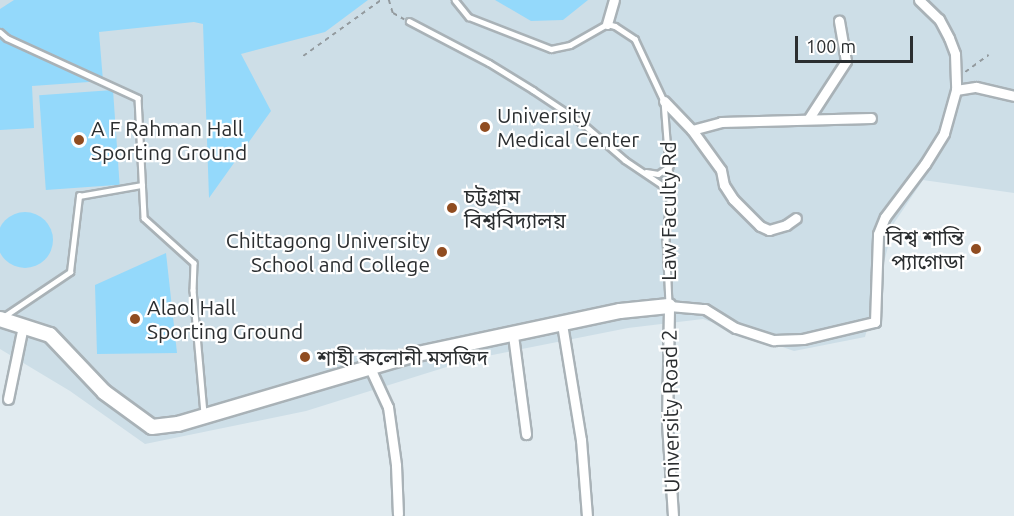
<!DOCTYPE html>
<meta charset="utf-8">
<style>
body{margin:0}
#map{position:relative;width:1014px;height:516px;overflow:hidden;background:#e1ebf0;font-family:Ubuntu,"Noto Sans Bengali",sans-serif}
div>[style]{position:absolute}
.built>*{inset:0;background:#cddee7}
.green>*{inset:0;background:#94d9fb;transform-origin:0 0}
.round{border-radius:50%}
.path>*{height:1.5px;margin-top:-0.75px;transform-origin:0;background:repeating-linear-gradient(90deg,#939a9e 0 4.5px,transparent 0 9px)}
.roads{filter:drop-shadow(2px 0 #a9b2b7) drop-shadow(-2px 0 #a9b2b7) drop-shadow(0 2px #a9b2b7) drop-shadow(0 -2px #a9b2b7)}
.lane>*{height:4.5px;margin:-2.25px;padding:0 2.25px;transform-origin:2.25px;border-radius:2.25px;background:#fff}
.street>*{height:9px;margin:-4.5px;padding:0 4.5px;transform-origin:4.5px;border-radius:4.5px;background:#fff}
.secondary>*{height:14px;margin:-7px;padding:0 7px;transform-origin:7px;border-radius:7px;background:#fff}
.dots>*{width:16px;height:16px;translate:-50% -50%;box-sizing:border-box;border:3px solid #fff;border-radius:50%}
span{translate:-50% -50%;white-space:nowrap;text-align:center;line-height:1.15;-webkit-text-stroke:4.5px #fff;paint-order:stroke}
.poi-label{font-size:21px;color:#2b2e30}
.left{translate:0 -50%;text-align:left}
.right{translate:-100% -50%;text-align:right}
.street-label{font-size:21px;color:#2b2e30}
.scale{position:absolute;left:795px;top:36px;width:118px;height:27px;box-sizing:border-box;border:3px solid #2b2e30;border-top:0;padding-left:8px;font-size:18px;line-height:21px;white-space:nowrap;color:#2b2e30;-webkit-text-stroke:4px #fff;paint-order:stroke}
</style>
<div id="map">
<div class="built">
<i style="clip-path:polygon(0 0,1014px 0,1014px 193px,923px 180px,894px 223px,865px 337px,794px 351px,703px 319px,628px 328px,472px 359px,306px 411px,145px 444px,70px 391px,0 349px)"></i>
</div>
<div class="green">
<i style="clip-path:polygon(14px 0,368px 0,325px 32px,241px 54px,271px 111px,209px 198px,203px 24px,194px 22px,99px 32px,103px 81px,32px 86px,34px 128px,0 130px,0 9px)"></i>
<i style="clip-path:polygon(495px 0,588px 0,563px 20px,531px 21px)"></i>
<i style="left:113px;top:90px;width:95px;height:74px;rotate:86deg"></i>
<i class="round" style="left:-3px;top:212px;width:56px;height:56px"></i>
<i style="clip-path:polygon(166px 253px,177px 353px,97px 354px,95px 285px)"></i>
</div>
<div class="path">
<i style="left:389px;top:0;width:14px;rotate:73deg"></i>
<i style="left:393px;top:13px;width:13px;rotate:29deg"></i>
<i style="left:303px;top:56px;width:96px;rotate:-35.7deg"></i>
<i style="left:965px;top:72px;width:29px;rotate:-36deg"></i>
</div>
<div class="roads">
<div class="lane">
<i style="left:455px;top:0;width:22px;rotate:51deg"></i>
<i style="left:469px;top:17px;width:88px;rotate:21.3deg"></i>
<i style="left:551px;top:49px;width:19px;rotate:-12deg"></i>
<i style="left:570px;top:45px;width:43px;rotate:-29.6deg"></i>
<i style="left:607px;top:24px;width:8px;rotate:14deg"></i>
<i style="left:615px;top:26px;width:24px;rotate:33deg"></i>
<i style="left:635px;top:39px;width:68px;rotate:64.9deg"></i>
<i style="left:664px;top:101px;width:90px;rotate:85.6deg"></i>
<i style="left:671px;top:191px;width:47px;rotate:96.1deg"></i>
<i style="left:666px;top:238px;width:67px;rotate:87.4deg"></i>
<i style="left:409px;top:21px;width:90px;rotate:27.7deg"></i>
<i style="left:489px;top:63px;width:52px;rotate:31.5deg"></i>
<i style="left:533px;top:90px;width:58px;rotate:33.7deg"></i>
<i style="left:581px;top:122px;width:58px;rotate:40.8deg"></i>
<i style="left:625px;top:160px;width:55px;rotate:34deg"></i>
<i style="left:0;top:32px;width:9px;rotate:41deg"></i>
<i style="left:7px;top:38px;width:144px;rotate:24.6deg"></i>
<i style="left:138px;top:98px;width:120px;rotate:87.1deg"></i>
<i style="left:144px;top:218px;width:67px;rotate:42deg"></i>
<i style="left:194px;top:263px;width:27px;rotate:92deg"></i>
<i style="left:193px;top:290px;width:124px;rotate:84.9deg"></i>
<i style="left:646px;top:172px;width:12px;rotate:9deg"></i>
<i style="left:658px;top:174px;width:14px;rotate:-34deg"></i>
<i style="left:3px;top:317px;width:81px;rotate:-33.9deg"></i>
<i style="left:70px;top:272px;width:77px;rotate:-83.2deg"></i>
<i style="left:79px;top:196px;width:64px;rotate:-9.9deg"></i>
</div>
<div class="street">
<i style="left:919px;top:0;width:28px;rotate:44deg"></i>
<i style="left:939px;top:19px;width:21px;rotate:62deg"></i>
<i style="left:949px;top:38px;width:17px;rotate:69deg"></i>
<i style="left:955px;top:54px;width:36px;rotate:88deg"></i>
<i style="left:607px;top:24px;width:25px;rotate:-74deg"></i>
<i style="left:664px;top:101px;width:40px;rotate:46deg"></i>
<i style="left:692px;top:130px;width:30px;rotate:-15deg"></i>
<i style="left:721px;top:122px;width:150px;rotate:-1.5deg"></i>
<i style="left:809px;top:118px;width:68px;rotate:-57deg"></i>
<i style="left:846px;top:61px;width:41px;rotate:-99.9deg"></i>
<i style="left:692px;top:130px;width:49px;rotate:54.1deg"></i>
<i style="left:721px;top:170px;width:15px;rotate:79deg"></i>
<i style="left:724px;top:185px;width:17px;rotate:57deg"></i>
<i style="left:733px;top:199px;width:38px;rotate:45deg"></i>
<i style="left:760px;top:226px;width:10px;rotate:24deg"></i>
<i style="left:769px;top:230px;width:18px;rotate:-16deg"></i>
<i style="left:786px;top:225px;width:12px;rotate:-35deg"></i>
<i style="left:562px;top:324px;width:118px;rotate:80.7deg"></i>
<i style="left:581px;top:440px;width:76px;rotate:85.5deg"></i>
<i style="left:513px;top:335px;width:100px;rotate:82.5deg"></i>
<i style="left:370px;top:368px;width:43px;rotate:65.2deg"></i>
<i style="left:388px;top:407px;width:59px;rotate:82.1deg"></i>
<i style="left:396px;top:465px;width:49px;rotate:87.7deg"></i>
<i style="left:8px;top:399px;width:75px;rotate:-78.4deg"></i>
<i style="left:673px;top:516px;width:93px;rotate:-93.7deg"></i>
<i style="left:667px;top:423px;width:117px;rotate:-89deg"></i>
<i style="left:669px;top:306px;width:36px;rotate:5deg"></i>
<i style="left:705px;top:309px;width:36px;rotate:32deg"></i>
<i style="left:736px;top:328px;width:40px;rotate:18deg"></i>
<i style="left:774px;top:340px;width:29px;rotate:-2deg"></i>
<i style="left:803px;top:339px;width:74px;rotate:-13.3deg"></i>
<i style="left:875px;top:322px;width:88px;rotate:-88deg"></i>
<i style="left:878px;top:234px;width:18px;rotate:-68deg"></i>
<i style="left:885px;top:217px;width:66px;rotate:-53deg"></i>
<i style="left:925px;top:164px;width:36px;rotate:-58deg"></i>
<i style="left:944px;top:133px;width:45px;rotate:-74.4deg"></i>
<i style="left:956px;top:90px;width:20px;rotate:-9deg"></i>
<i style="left:976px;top:87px;width:39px;rotate:13deg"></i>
</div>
<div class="secondary">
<i style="left:0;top:319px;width:52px;rotate:17.7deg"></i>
<i style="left:50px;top:335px;width:79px;rotate:46.5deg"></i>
<i style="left:104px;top:392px;width:59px;rotate:36.1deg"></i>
<i style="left:152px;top:427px;width:26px;rotate:-7deg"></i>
<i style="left:178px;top:424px;width:245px;rotate:-16.4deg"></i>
<i style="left:413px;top:355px;width:212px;rotate:-12deg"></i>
<i style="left:620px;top:311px;width:49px;rotate:-5.8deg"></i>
</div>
</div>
<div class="dots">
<i style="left:485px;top:127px;background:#904c20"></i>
<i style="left:79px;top:140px;background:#904c20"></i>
<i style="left:452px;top:208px;background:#904c20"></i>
<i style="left:976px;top:249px;background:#904c20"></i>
<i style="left:442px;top:252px;background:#904c20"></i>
<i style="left:135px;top:319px;background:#904c20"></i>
<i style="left:305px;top:357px;background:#904c20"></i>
</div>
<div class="poi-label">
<span class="left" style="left:497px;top:127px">University<br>Medical Center</span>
<span class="left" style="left:91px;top:140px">A F Rahman Hall<br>Sporting Ground</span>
<span class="left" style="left:464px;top:208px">চট্টগ্রাম<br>বিশ্ববিদ্যালয়</span>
<span class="right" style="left:964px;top:249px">বিশ্ব শান্তি<br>প্যাগোডা</span>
<span class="right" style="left:430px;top:252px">Chittagong University<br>School and College</span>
<span class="left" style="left:147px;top:319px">Alaol Hall<br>Sporting Ground</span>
<span class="left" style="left:317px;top:357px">শাহী কলোনী মসজিদ</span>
</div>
<div class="street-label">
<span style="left:668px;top:211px;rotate:-90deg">Law Faculty Rd</span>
<span style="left:670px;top:411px;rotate:-91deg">University Road 2</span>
</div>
<div class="scale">100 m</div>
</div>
